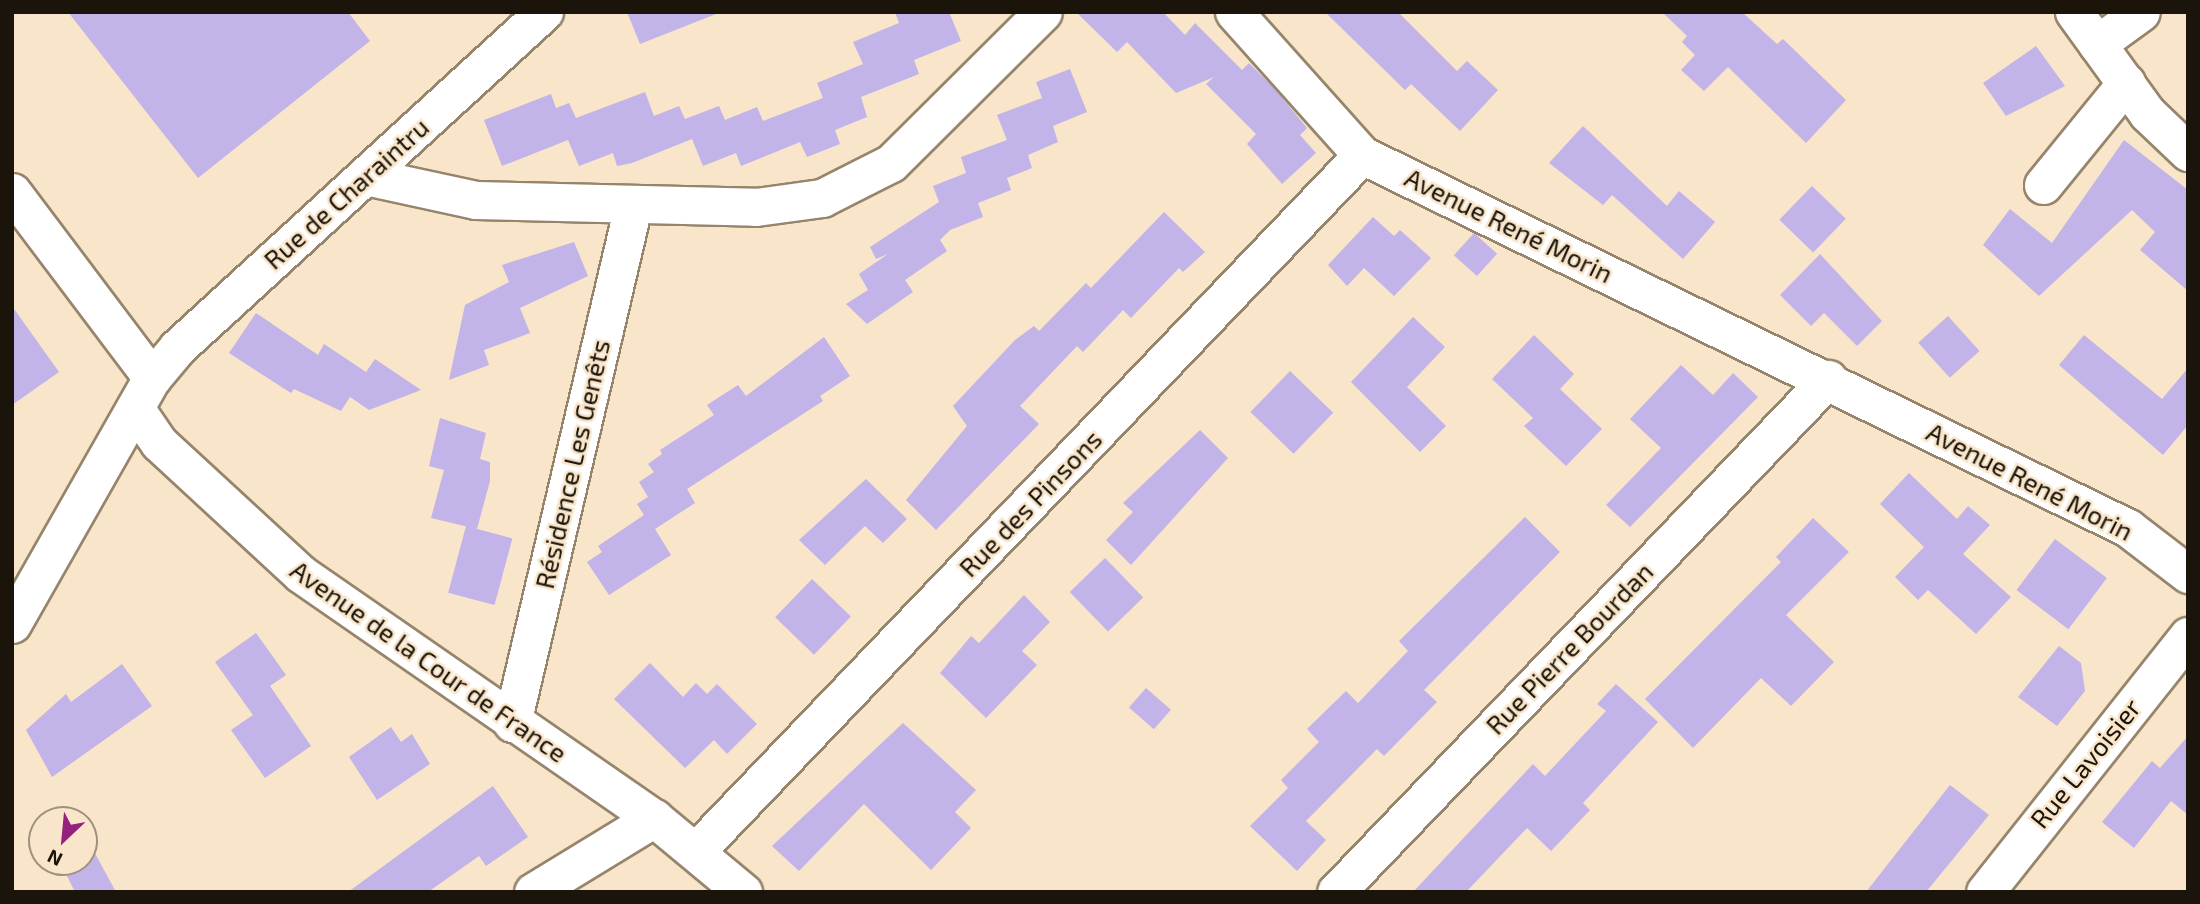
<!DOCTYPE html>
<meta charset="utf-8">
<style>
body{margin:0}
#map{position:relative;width:2200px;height:904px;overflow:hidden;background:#f8e5ca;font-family:"Exo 2",sans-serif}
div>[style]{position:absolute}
.building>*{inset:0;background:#c2b3e9;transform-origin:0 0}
.roads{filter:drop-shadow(2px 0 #96856c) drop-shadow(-2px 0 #96856c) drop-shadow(0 2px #96856c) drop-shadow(0 -2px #96856c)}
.minor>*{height:37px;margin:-18.5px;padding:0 18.5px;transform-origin:18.5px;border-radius:18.5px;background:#fff}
span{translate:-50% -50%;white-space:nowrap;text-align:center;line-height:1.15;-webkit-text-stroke:5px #f8e5ca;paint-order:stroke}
.street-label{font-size:26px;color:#1a140a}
.frame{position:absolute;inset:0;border:14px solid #1a140a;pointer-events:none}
.north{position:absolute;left:28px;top:806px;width:70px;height:70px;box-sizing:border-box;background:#f8e5ca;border:2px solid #9f917d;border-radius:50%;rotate:206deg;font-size:19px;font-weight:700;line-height:28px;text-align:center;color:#1a140a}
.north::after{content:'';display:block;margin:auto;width:24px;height:32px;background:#96207d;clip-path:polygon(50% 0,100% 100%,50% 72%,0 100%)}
</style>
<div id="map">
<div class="building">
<i style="clip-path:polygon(68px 12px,348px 12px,370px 41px,198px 178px)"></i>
<i style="clip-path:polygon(627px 12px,716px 12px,716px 14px,640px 44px)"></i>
<i style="clip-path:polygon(895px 12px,949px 12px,961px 41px,914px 60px,919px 74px,861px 97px,867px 117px,835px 130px,840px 144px,807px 157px,800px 142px,741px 166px,736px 153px,703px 166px,692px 139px,632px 163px,617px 166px,613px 153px,579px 166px,568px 140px,502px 166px,484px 120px,551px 94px,556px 108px,569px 103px,576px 118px,645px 92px,654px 116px,679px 106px,685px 119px,719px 106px,725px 120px,757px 107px,763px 121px,823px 98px,817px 83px,863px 64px,853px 42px,899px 23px)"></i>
<i style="clip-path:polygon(1076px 12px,1163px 12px,1185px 35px,1195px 23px,1242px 70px,1249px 63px,1274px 88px,1307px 128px,1300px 135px,1316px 153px,1282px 184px,1247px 144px,1256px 134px,1206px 84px,1214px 77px,1176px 93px,1127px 42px,1117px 52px)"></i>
<i style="clip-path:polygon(1325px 12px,1398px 12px,1457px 71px,1467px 61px,1498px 90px,1460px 131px,1411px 84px,1405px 90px)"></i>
<i style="clip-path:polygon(1662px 12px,1742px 12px,1777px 44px,1783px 39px,1846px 100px,1806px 143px,1728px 67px,1704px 91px,1681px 70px,1695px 55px,1682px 42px,1687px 36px)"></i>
<i style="clip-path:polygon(2036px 46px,2065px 86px,2006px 116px,1983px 83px)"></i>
<i style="clip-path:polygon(1070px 69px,1087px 112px,1053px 126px,1058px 142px,1028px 155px,1032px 168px,1007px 178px,1011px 190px,978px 203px,983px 217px,950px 230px,940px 240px,947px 251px,905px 280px,913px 292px,867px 324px,846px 304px,868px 290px,859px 274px,888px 254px,876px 259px,870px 247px,939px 202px,933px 186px,966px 173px,961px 157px,1007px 140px,997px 115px,1042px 98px,1036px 82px)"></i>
<i style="clip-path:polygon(1583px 126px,1667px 206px,1679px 191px,1715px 222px,1683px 259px,1612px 195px,1603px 205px,1549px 163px)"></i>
<i style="clip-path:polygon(2124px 140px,2188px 190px,2188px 291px,2140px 250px,2155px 232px,2132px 210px,2039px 296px,1983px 245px,2010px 209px,2052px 243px)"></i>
<i style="left:1812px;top:186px;width:47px;height:47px;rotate:44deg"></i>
<i style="clip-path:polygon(1164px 212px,1205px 252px,1183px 272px,1179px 268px,1131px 318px,1123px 310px,1083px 352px,1077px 346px,1020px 406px,1039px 424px,936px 530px,906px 500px,967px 426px,953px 406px,1015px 340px,1034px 326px,1039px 331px,1086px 283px,1091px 288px)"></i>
<i style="clip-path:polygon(1373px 217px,1394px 236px,1400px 230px,1431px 258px,1394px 296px,1364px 268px,1347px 286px,1328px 265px)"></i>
<i style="left:1474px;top:233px;width:31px;height:30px;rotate:42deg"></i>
<i style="clip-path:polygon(574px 242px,588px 276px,520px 308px,530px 333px,484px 350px,489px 365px,449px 380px,465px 305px,509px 282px,502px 265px)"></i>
<i style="clip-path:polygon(1820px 254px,1882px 321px,1857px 346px,1824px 313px,1811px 326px,1780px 295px)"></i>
<i style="clip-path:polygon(12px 306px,59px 372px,12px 405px)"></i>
<i style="clip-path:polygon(256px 313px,318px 355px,324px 344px,366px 372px,375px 359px,421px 390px,369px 410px,350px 397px,341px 411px,294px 389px,291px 393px,229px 353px)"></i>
<i style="left:1948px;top:316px;width:47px;height:40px;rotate:48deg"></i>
<i style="clip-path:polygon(1413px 317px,1445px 347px,1407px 387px,1446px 426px,1420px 452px,1351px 382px)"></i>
<i style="clip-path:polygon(1534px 335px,1574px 374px,1560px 389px,1602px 429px,1566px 466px,1524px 426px,1533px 418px,1492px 379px)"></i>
<i style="clip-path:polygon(2084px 335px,2162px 399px,2188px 368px,2188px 425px,2163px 455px,2059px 365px)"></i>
<i style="clip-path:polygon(824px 337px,850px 376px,820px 396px,823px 401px,687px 489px,695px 503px,655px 529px,671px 555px,609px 595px,587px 562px,602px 552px,598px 546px,644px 515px,637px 504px,648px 497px,639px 482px,654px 472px,648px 464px,662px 454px,660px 450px,714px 415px,707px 405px,738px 385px,746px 396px)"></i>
<i style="clip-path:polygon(1681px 365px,1713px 395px,1733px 373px,1758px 397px,1630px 527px,1606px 505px,1661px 448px,1630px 419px)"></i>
<i style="left:1290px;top:371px;width:60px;height:57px;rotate:44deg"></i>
<i style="clip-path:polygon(440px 418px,486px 433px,480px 459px,490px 462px,490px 481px,477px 529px,431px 518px,444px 470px,429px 466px)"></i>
<i style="clip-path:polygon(1200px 430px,1228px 458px,1131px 565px,1106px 540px,1133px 512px,1123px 503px)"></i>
<i style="clip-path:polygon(1909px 473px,1957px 519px,1968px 506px,1990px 525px,1963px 554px,2011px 597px,1976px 634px,1928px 590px,1918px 600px,1895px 577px,1924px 547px,1880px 504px)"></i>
<i style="clip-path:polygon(866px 479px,907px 519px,883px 543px,865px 526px,825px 565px,799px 540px)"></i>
<i style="clip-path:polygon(1525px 517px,1560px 552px,1424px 690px,1437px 702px,1384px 756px,1377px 749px,1306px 821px,1326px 840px,1297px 871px,1250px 826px,1288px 788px,1281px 780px,1319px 742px,1307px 729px,1346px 691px,1358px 703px,1408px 651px,1399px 641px)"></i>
<i style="clip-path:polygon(1813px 518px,1849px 552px,1786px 615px,1834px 662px,1791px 706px,1761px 678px,1693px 748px,1645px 699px,1781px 562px,1776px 557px)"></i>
<i style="left:466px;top:526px;width:48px;height:69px;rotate:15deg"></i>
<i style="left:2055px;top:539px;width:65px;height:64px;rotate:37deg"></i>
<i style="left:1105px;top:558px;width:55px;height:49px;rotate:46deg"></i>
<i style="left:812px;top:579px;width:54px;height:53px;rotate:44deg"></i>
<i style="clip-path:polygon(1024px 595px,1050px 622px,1022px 651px,1037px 665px,986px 718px,940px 673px,971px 636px,979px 643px)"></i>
<i style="clip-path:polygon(256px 633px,286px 675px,270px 686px,311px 746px,265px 778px,231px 730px,253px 715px,215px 662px)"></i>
<i style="clip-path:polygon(2059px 646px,2081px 663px,2085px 691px,2057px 726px,2018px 697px)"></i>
<i style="clip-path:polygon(650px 663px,683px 697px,696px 683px,707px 694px,717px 684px,757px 724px,727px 754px,714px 740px,685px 768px,614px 699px)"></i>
<i style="clip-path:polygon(122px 664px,152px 706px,52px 777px,26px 730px,66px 694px,71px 702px)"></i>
<i style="clip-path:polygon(1616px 684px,1658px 722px,1583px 803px,1590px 810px,1551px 851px,1527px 828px,1466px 892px,1413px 892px,1533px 764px,1545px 776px,1606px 711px,1597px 704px)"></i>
<i style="left:1146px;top:688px;width:33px;height:26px;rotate:41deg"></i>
<i style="clip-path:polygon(903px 723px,976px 790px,955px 812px,971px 828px,931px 870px,864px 804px,799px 871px,772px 846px)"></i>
<i style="clip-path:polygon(391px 727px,401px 742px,412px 734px,430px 764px,377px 800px,349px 757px)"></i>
<i style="clip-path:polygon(2188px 736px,2188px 815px,2171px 801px,2134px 848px,2102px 822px,2152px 761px,2160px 768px)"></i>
<i style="clip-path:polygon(1950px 785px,1989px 815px,1926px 892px,1866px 892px)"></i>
<i style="clip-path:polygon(493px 786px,528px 837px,486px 866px,479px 856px,428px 892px,348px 892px)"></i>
<i style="clip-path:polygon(84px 833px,116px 892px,75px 892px,60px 862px,84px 862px)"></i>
</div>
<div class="roads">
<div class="minor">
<i style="left:1234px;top:12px;width:192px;rotate:48.2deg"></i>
<i style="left:1362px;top:155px;width:852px;rotate:25.96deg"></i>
<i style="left:2128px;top:528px;width:76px;rotate:37.5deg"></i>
<i style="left:2074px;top:12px;width:125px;rotate:54.1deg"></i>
<i style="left:2147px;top:113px;width:57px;rotate:43.6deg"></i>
<i style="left:2097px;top:44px;width:54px;rotate:-36deg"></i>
<i style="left:365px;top:176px;width:114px;rotate:12.2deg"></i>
<i style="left:476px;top:200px;width:280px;rotate:1.4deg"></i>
<i style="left:756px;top:207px;width:67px;rotate:-7.8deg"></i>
<i style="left:822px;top:198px;width:77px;rotate:-26.9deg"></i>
<i style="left:891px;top:163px;width:214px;rotate:-44.8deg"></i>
<i style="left:2043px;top:185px;width:132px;rotate:-50.9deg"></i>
<i style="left:12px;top:192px;width:233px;rotate:53deg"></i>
<i style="left:135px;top:408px;width:42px;rotate:55.6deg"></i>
<i style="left:159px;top:443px;width:193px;rotate:42.7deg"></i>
<i style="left:301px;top:574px;width:429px;rotate:34.7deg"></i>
<i style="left:654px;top:818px;width:116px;rotate:39.7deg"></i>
<i style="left:12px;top:624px;width:283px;rotate:-60.4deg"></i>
<i style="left:152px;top:378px;width:39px;rotate:-50deg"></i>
<i style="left:177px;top:348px;width:498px;rotate:-42.5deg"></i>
<i style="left:512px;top:723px;width:531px;rotate:-76.83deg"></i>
<i style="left:697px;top:850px;width:962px;rotate:-46.26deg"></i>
<i style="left:533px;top:892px;width:142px;rotate:-31.4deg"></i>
<i style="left:1336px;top:892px;width:711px;rotate:-46.2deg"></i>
<i style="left:1985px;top:892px;width:327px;rotate:-51.6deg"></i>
</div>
</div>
<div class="street-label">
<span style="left:346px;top:193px;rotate:-42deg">Rue de Charaintru</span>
<span style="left:1509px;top:225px;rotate:26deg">Avenue René Morin</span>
<span style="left:572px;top:464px;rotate:-77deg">Résidence Les Genêts</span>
<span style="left:2030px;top:481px;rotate:27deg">Avenue René Morin</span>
<span style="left:1030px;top:503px;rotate:-46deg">Rue des Pinsons</span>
<span style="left:1569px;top:648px;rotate:-46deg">Rue Pierre Bourdan</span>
<span style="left:429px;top:661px;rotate:35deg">Avenue de la Cour de France</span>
<span style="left:2085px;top:763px;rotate:-51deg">Rue Lavoisier</span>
</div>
<div class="frame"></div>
<div class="north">N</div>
</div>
